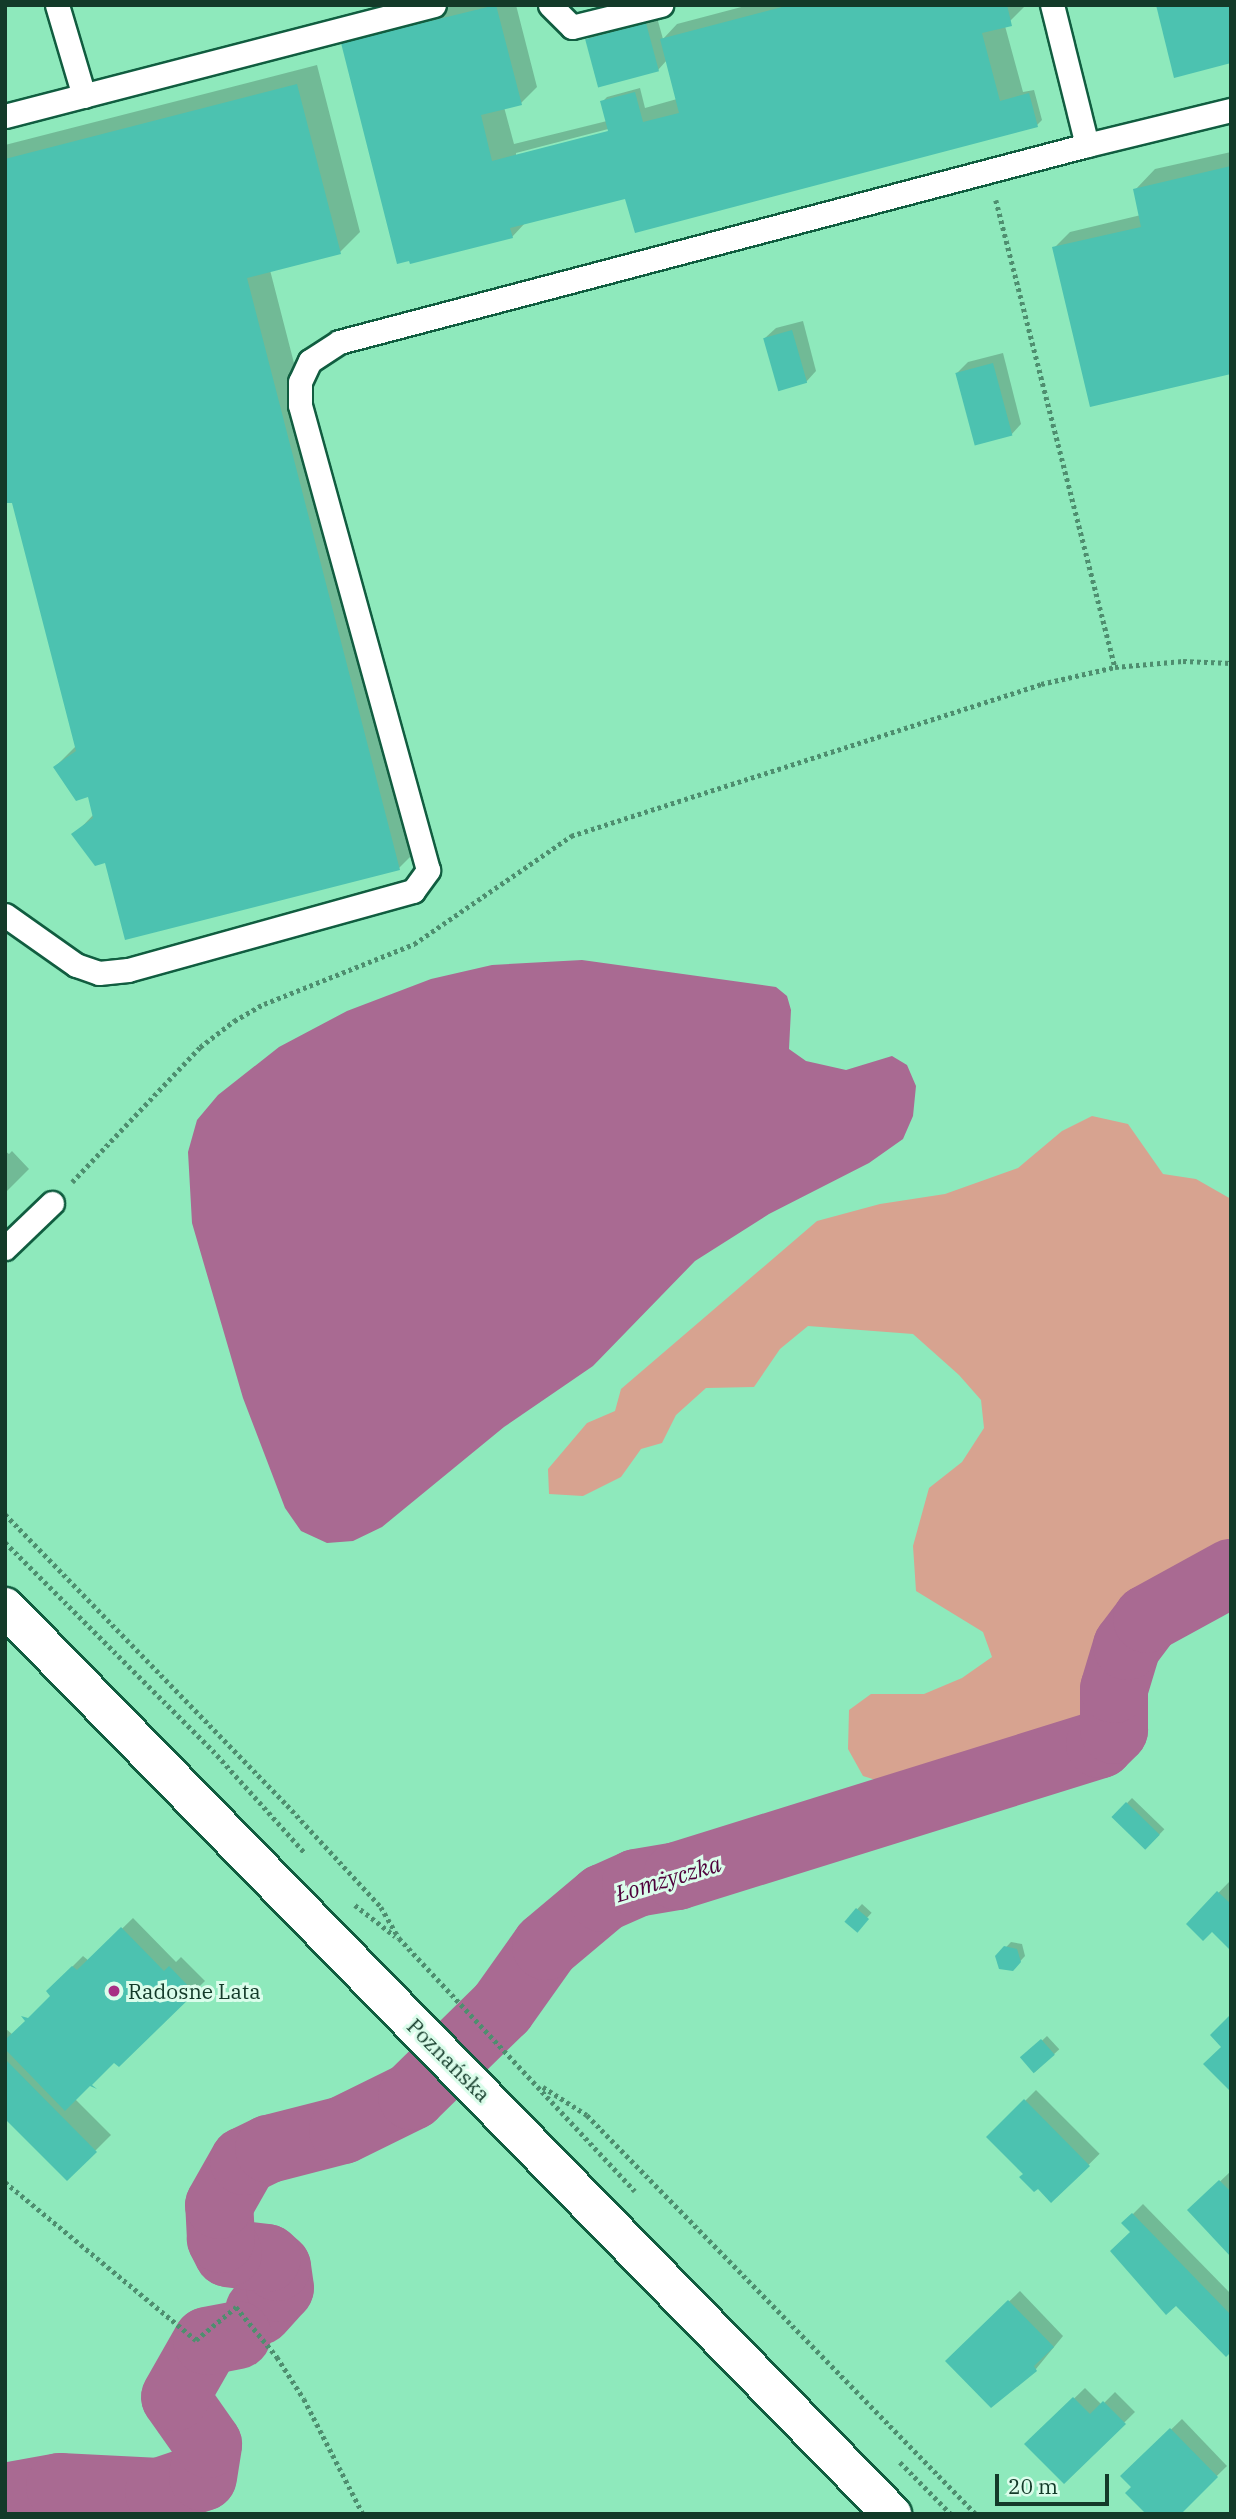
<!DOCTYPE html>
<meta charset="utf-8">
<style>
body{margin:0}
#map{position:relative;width:1236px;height:2519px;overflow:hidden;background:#8ee9bc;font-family:"IBM Plex Serif",serif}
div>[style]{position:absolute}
.green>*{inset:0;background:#d7a390}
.water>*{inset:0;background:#a96a92}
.shadow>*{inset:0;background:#0003;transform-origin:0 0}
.river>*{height:68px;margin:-34px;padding:0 34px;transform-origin:34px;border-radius:34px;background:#a96a92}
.building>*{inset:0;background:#4cc2b0;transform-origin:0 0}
.path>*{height:4.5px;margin-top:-2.25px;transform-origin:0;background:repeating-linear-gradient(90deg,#4e8e6f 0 3.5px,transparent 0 7px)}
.roads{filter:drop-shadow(2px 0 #115d40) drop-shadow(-2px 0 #115d40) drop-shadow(0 2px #115d40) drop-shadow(0 -2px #115d40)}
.service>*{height:23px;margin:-11.5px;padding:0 11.5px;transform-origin:11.5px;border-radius:11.5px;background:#fff}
.secondary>*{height:38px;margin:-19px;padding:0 19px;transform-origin:19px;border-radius:19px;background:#fff}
.dots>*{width:19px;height:19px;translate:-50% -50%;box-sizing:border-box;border:4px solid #dbfdeb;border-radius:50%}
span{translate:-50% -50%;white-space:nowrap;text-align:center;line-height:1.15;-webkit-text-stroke:6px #dbfdeb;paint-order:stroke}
.poi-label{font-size:21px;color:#133a29}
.left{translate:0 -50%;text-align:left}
.street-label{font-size:21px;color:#133a29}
.water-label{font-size:23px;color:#4f003b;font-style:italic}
.frame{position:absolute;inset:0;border:7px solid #133a29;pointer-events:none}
.scale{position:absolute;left:995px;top:2474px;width:114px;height:32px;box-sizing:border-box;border:4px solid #133a29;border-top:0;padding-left:9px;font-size:21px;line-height:24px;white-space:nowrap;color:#133a29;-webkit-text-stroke:5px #dbfdeb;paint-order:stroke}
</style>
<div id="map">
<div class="green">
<i style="clip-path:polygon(1092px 1116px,1128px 1124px,1163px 1174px,1196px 1179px,1231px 1199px,1231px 1558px,1127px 1619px,1112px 1653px,1100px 1722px,1093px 1734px,1073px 1745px,908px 1790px,863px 1776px,848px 1749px,849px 1710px,871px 1694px,924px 1694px,962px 1678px,992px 1657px,983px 1632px,916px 1591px,913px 1546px,929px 1488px,962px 1462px,984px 1428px,981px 1400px,959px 1375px,913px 1334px,808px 1326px,780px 1349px,754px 1387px,706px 1388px,676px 1415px,662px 1443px,641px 1449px,621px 1477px,583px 1496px,549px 1494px,548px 1469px,587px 1423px,615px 1411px,621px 1389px,817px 1221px,880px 1204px,945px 1194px,1018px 1168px,1062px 1131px)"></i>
</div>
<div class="water">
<i style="clip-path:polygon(582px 960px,776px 987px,787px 996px,791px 1010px,789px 1049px,806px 1061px,846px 1070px,892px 1056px,907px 1065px,916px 1086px,913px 1116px,903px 1139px,869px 1163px,769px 1214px,695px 1261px,593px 1366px,504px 1427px,382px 1527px,353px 1541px,327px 1543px,301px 1531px,285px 1508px,243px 1398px,192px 1223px,188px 1152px,197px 1120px,218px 1095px,279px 1047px,347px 1011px,431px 979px,492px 965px)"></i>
</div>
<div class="shadow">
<i style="clip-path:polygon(evenodd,447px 5px,516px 5px,537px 87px,521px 103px,504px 107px,514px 144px,607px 121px,602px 102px,607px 97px,640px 88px,645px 108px,677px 99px,667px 60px,658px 70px,587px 40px,597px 30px,656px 14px,663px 39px,677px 24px,749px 5px,1026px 5px,1005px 26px,1023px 92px,1034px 90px,1042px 120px,1037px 125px,627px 195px,526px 222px,512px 237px,343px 44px,358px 28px,447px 5px,616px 127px,617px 131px,516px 156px,516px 153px,616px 127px)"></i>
<i style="clip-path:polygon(317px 65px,360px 232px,340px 252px,270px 270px,419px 848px,399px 868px,106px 861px,74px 835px,94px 814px,89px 795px,55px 767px,76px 746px,13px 502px,5px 501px,5px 145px)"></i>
<i style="clip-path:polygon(1231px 152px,1231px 373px,1054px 248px,1070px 232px,1141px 215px,1135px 190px,1155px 169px)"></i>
<i style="clip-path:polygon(803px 321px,816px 371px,806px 382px,765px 338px,776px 328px)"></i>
<i style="clip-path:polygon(1003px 353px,1021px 424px,1011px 435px,957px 373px,968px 362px)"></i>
<i style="clip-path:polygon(5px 1151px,9px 1154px,12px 1151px,29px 1169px,5px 1193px)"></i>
<i style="left:1132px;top:1798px;width:45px;height:27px;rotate:44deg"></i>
<i style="clip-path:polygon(1229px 1882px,1231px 1884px,1231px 1949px,1212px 1930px,1188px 1924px)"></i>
<i style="left:862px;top:1904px;width:13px;height:23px;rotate:42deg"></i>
<i style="clip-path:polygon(133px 1918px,176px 1962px,181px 1957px,205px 1981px,119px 2065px,114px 2061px,75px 2099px,111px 2135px,67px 2179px,5px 2116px,5px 2028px,13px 2035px,52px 1996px,48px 1991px,83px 1956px,89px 1961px)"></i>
<i style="clip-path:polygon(1011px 1942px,1022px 1944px,1025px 1956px,1012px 1970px,997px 1957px)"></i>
<i style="left:1047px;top:2036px;width:18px;height:33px;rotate:47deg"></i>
<i style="left:1036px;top:2090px;width:90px;height:66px;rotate:45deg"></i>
<i style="clip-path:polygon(1231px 2171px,1231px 2254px,1190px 2210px)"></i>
<i style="clip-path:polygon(1143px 2204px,1231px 2294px,1231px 2350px,1124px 2223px)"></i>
<i style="clip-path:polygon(1020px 2291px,1063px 2336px,1036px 2369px,947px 2361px)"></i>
<i style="clip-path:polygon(1085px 2388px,1102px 2405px,1115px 2392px,1135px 2412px,1064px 2482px,1027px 2444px)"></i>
<i style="clip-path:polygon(1182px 2419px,1227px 2466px,1178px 2514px,1123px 2476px)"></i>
</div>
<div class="river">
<i style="left:259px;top:2311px;width:31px;rotate:-48deg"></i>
<i style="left:280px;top:2288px;width:21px;rotate:-98deg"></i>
<i style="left:277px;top:2267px;width:13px;rotate:-138deg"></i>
<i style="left:267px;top:2258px;width:39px;rotate:-173deg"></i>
<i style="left:228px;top:2253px;width:16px;rotate:-117deg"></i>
<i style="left:221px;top:2239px;width:34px;rotate:-93deg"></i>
<i style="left:219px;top:2205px;width:51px;rotate:-60.4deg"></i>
<i style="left:244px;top:2161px;width:28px;rotate:-26deg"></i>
<i style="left:269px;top:2149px;width:76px;rotate:-14.4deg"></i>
<i style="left:343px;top:2130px;width:77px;rotate:-26.2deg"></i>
<i style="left:412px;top:2096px;width:126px;rotate:-44.4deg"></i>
<i style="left:502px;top:2008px;width:76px;rotate:-54.6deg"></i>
<i style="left:546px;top:1946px;width:75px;rotate:-40.1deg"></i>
<i style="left:603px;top:1898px;width:36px;rotate:-24deg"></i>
<i style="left:636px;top:1883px;width:42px;rotate:-9.7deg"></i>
<i style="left:677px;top:1876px;width:443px;rotate:-17.3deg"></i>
<i style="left:1100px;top:1744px;width:20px;rotate:-45deg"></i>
<i style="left:1114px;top:1730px;width:41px;rotate:-90deg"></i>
<i style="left:1114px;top:1689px;width:45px;rotate:-73.2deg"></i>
<i style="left:1127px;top:1646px;width:34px;rotate:-53deg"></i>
<i style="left:1147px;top:1619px;width:96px;rotate:-28.7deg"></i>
<i style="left:5px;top:2497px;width:56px;rotate:-10.3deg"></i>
<i style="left:60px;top:2487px;width:99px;rotate:2.9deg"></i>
<i style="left:159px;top:2492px;width:46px;rotate:-18.8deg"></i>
<i style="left:203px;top:2477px;width:33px;rotate:-81deg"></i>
<i style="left:208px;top:2444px;width:57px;rotate:-125.1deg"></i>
<i style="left:175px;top:2397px;width:64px;rotate:-60.3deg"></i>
<i style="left:207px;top:2341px;width:31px;rotate:-11deg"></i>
</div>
<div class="building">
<i style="clip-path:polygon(496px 5px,522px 105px,481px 115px,492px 161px,608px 131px,600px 101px,635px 92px,643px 122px,679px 113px,660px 39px,790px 5px,1007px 5px,1012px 26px,982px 33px,1000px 101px,1029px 93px,1038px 127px,635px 233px,625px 199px,510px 228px,513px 238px,410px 264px,409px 261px,397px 264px,341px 43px)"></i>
<i style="clip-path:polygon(1156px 5px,1231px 5px,1231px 63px,1174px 78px)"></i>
<i style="left:646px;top:23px;width:50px;height:63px;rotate:75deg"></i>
<i style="clip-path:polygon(297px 84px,341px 254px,247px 278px,400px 870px,125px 940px,105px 863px,95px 866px,71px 834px,93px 818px,88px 797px,76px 801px,53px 767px,76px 751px,12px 503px,5px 503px,5px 159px)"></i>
<i style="clip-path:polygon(1231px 166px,1231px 374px,1090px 407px,1052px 247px,1141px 227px,1133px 189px)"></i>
<i style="left:792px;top:330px;width:55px;height:30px;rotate:74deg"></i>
<i style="left:993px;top:363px;width:75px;height:39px;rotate:75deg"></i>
<i style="left:1126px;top:1802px;width:47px;height:21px;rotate:44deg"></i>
<i style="clip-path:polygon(1217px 1891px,1231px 1904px,1231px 1951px,1212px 1932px,1203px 1941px,1186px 1924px)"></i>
<i style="left:856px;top:1908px;width:17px;height:18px;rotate:40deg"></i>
<i style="clip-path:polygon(121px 1927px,164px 1971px,169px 1966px,195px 1993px,119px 2067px,114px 2063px,92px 2085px,97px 2089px,90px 2086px,65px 2111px,5px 2049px,5px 2040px,25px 2021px,21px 2016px,28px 2018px,50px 1996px,46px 1991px,72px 1966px,77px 1970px)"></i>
<i style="clip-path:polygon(1004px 1946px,1017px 1949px,1021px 1962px,1013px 1971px,999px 1969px,995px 1956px)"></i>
<i style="clip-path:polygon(1231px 2014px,1231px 2092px,1203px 2064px,1221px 2047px,1210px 2035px)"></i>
<i style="left:1041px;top:2039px;width:21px;height:28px;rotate:49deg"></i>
<i style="clip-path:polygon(5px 2059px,97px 2152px,67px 2181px,5px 2119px)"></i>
<i style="clip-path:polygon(1024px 2099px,1090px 2166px,1051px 2203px,1038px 2189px,1034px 2192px,1019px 2177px,1023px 2174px,986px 2137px)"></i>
<i style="clip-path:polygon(1219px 2180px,1231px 2192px,1231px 2257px,1187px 2210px)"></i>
<i style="clip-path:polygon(1132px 2213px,1231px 2315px,1231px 2352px,1226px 2357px,1176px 2306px,1166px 2315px,1110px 2251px,1130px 2232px,1121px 2223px)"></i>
<i style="clip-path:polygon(1008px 2300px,1054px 2347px,1034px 2366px,1037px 2371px,991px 2408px,945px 2361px)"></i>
<i style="clip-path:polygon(1073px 2397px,1090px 2414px,1103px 2401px,1126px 2424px,1064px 2484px,1024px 2444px)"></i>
<i style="clip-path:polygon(1170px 2428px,1218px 2477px,1181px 2514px,1146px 2514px,1125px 2493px,1131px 2487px,1120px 2476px)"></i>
</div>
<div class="path">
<i style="left:996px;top:200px;width:482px;rotate:75.7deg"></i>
<i style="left:72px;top:1182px;width:186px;rotate:-46.5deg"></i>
<i style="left:200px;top:1047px;width:43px;rotate:-37.4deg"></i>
<i style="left:234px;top:1021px;width:34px;rotate:-30deg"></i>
<i style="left:264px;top:1004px;width:162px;rotate:-21.8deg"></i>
<i style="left:414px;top:944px;width:191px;rotate:-34.5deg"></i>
<i style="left:571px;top:836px;width:494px;rotate:-17.9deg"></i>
<i style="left:1041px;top:684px;width:76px;rotate:-12.9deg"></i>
<i style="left:1115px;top:667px;width:68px;rotate:-5deg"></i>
<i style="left:1183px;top:661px;width:48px;rotate:2.4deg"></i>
<i style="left:5px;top:1514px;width:405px;rotate:45.9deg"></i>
<i style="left:287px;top:1805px;width:139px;rotate:47.3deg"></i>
<i style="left:381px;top:1907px;width:36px;rotate:60deg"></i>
<i style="left:399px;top:1938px;width:346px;rotate:47deg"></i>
<i style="left:5px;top:1542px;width:301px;rotate:45.1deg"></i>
<i style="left:217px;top:1755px;width:132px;rotate:48.1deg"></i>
<i style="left:355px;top:1905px;width:51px;rotate:37.8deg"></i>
<i style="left:543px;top:2087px;width:52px;rotate:32.5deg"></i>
<i style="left:587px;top:2115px;width:557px;rotate:45.73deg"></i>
<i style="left:5px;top:2182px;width:248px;rotate:39.6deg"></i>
<i style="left:196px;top:2340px;width:52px;rotate:-39.5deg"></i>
<i style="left:236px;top:2307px;width:65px;rotate:50.6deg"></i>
<i style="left:277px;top:2357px;width:50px;rotate:57.3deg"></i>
<i style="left:304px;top:2399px;width:129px;rotate:62.8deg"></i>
<i style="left:900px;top:2462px;width:73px;rotate:45.6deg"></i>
</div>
<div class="roads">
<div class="service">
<i style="left:57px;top:5px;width:95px;rotate:73.5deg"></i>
<i style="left:550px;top:5px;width:31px;rotate:45deg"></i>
<i style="left:572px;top:27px;width:92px;rotate:-13.9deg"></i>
<i style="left:5px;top:116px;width:443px;rotate:-14.5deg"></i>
<i style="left:1087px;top:145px;width:148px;rotate:-13.7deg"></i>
<i style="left:5px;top:915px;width:87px;rotate:35.2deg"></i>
<i style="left:76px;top:965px;width:24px;rotate:19deg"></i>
<i style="left:99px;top:973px;width:29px;rotate:-6deg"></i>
<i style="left:128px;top:970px;width:296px;rotate:-15.5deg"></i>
<i style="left:413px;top:891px;width:26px;rotate:-54deg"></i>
<i style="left:428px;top:870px;width:482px;rotate:-105.4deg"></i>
<i style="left:300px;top:405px;width:23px;rotate:-90deg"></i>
<i style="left:300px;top:382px;width:23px;rotate:-65deg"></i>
<i style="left:310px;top:361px;width:35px;rotate:-33deg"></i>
<i style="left:339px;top:342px;width:774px;rotate:-14.75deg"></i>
<i style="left:1087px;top:145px;width:144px;rotate:-104deg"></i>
<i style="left:5px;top:1248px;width:65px;rotate:-43.8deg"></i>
</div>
<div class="secondary">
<i style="left:5px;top:1607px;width:1269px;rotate:45.64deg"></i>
</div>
</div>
<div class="dots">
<i style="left:114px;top:1991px;background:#a82f85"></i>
</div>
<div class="poi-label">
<span class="left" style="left:128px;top:1991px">Radosne Lata</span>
</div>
<div class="street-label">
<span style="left:449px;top:2060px;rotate:45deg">Poznańska</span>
</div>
<div class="water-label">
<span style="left:668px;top:1878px;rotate:-17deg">Łomżyczka</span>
</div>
<div class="frame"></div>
<div class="scale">20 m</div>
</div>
